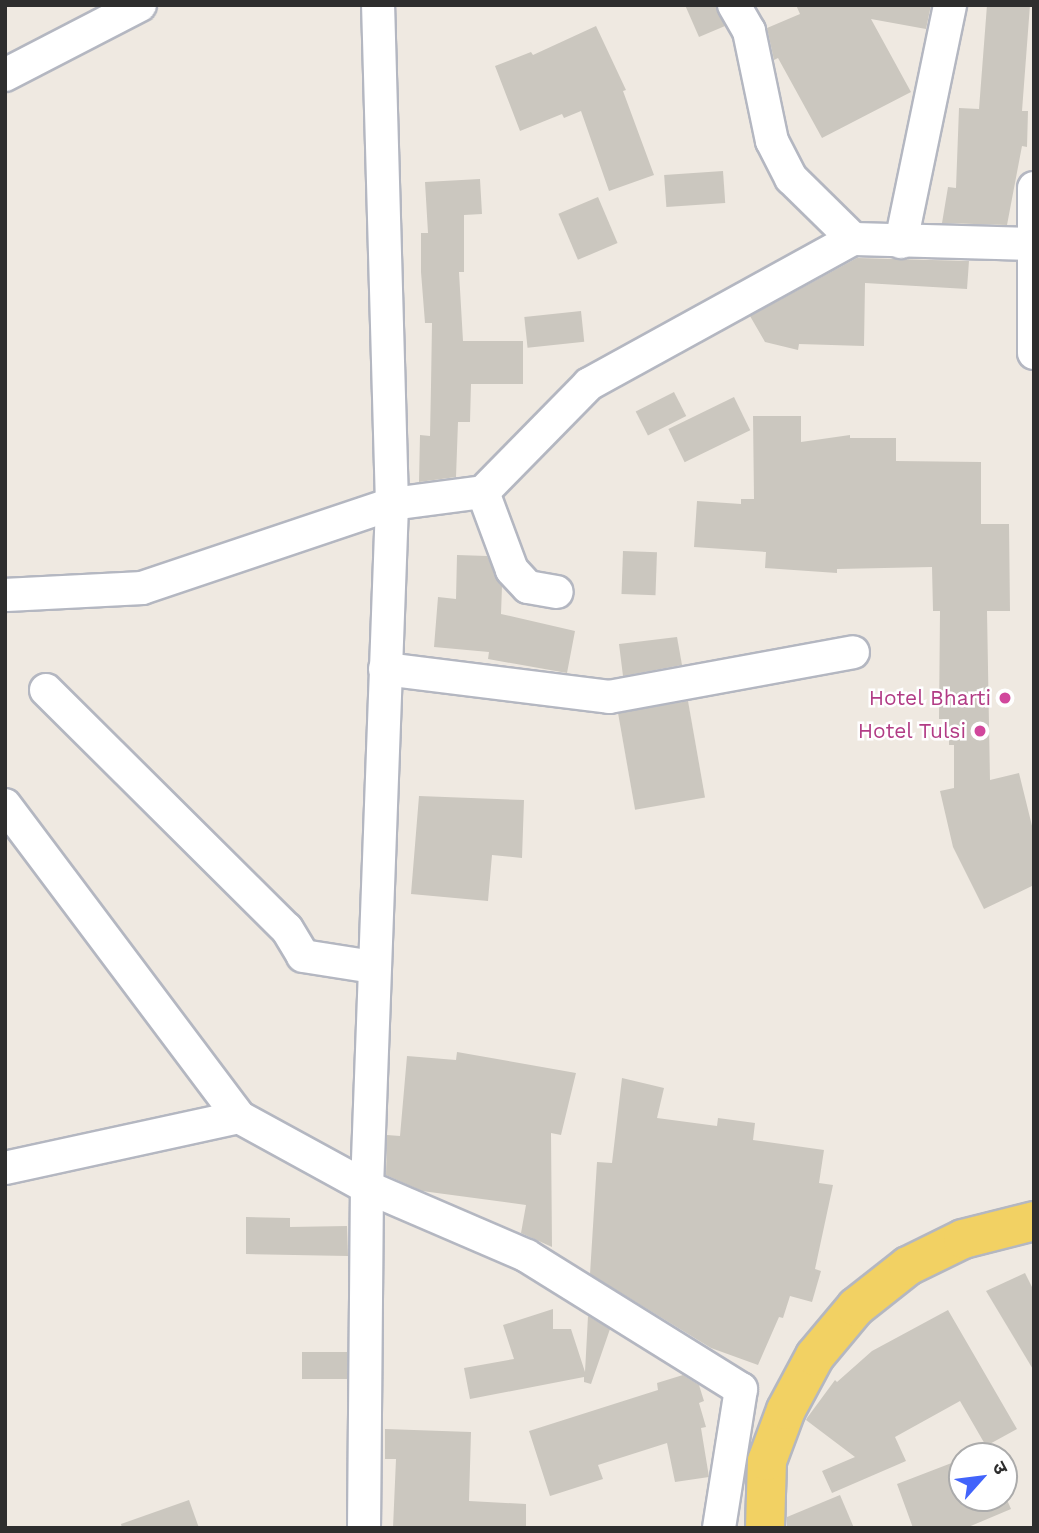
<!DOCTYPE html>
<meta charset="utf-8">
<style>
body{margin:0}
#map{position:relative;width:1039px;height:1533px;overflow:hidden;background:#efe9e1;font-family:"Work Sans","Noto Sans Devanagari",sans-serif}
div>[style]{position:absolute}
.building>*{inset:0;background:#cbc7bf;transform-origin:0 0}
.roads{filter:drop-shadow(2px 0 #b4b7c1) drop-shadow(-2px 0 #b4b7c1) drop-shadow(0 2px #b4b7c1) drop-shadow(0 -2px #b4b7c1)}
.minor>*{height:32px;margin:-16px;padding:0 16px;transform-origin:16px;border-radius:16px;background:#fff}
.major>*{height:38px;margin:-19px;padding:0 19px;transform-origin:19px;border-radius:19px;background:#f2d163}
.dots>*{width:19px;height:19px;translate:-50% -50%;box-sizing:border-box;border:4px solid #fff;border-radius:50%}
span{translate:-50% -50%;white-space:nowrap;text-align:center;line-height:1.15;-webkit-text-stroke:5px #fff;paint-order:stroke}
.hotel-label{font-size:21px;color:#b23c85}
.right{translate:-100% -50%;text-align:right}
.frame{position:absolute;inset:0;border:7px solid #2e2e2e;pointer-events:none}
.north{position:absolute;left:948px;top:1442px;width:70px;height:70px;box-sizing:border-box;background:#fff;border:2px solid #ababab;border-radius:50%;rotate:62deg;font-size:19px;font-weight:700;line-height:28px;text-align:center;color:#2e2e2e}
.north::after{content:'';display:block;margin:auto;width:24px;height:32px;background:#4264fb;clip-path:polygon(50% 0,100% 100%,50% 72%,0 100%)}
</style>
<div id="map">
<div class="building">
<i style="clip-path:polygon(685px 5px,716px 5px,725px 26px,699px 37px)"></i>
<i style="clip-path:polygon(796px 5px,931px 5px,926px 29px,871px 19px,911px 92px,822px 138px,778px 58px,774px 60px,767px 28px,800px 14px)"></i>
<i style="clip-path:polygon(987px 5px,1030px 5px,1022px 111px,1028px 111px,1027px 147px,1022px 146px,1007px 225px,942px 223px,948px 187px,956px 188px,959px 108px,979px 109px)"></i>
<i style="clip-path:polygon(596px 26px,626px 90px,623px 91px,654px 175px,609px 191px,581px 111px,564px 118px,562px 114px,520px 131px,495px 66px,531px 52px,533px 55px)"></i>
<i style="left:723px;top:171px;width:32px;height:59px;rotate:86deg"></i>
<i style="clip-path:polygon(480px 179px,482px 214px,464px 215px,464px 272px,459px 272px,463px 341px,523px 341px,523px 384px,471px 384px,470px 422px,458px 422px,456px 477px,419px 482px,420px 435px,430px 436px,431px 386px,432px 323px,425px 323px,421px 272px,421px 233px,428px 233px,425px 182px)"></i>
<i style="left:598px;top:197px;width:50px;height:43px;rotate:67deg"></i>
<i style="clip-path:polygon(857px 258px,969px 261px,967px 289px,865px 283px,864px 346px,799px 344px,798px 350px,765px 342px,750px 316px)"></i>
<i style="left:581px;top:311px;width:31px;height:57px;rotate:84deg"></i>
<i style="left:674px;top:392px;width:27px;height:43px;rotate:63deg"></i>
<i style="left:734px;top:397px;width:37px;height:73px;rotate:64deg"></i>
<i style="clip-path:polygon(753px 416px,801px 416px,801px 442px,850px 435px,850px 438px,896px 438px,896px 461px,981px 462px,981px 524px,1009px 524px,1010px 611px,987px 611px,990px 780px,1019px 773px,1034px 834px,1034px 885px,984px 909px,953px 847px,940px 791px,954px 788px,954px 745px,949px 745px,949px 719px,939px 719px,940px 611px,933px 611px,932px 567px,837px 569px,837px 573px,765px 568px,766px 552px,694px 547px,697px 501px,741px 504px,741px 499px,754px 499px)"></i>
<i style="left:623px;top:551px;width:34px;height:43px;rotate:2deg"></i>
<i style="clip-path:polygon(457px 555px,487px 556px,502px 586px,501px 614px,575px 631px,567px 673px,488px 659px,489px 652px,434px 647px,438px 597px,456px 599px)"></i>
<i style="clip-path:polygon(677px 637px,682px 665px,623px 676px,619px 644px)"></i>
<i style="left:688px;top:701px;width:98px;height:71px;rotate:80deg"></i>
<i style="clip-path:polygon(419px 796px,524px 800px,522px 858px,492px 855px,488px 901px,411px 894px)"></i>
<i style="clip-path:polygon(457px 1052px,576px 1073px,561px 1135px,551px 1133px,552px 1247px,521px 1233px,526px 1205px,422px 1191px,386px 1175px,387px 1135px,400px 1136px,407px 1056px,456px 1060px)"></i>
<i style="clip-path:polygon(622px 1078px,664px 1088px,657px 1118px,717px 1126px,718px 1118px,755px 1123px,753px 1140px,824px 1150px,819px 1183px,833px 1185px,815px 1269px,821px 1271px,812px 1302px,790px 1296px,783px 1318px,779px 1317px,758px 1365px,711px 1348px,590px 1274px,597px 1162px,612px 1163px)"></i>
<i style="clip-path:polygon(246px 1217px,290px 1218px,290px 1227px,347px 1226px,348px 1256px,246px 1254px)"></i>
<i style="clip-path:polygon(1025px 1273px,1034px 1291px,1034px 1371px,986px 1291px)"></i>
<i style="clip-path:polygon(553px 1309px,553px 1329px,571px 1329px,585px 1372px,588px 1316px,610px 1329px,591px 1384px,584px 1382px,584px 1377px,470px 1399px,464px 1368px,514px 1359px,503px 1325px)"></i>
<i style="clip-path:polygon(948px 1310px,1017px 1429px,986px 1446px,960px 1401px,895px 1437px,906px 1461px,832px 1493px,822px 1471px,855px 1457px,806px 1420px,807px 1418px,835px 1380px,837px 1382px,872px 1351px)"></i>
<i style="left:347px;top:1352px;width:27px;height:45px;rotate:90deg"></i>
<i style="clip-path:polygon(683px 1375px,699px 1385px,704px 1401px,699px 1403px,706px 1427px,701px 1428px,709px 1477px,675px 1482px,667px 1443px,598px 1465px,603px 1479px,550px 1496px,529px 1431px,658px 1390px,657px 1383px)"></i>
<i style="clip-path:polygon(385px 1429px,471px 1432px,469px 1501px,526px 1504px,526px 1528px,393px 1528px,396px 1459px,385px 1459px)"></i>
<i style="clip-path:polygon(962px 1459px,962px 1498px,1004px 1498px,1004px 1493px,1011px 1509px,966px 1528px,913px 1528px,897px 1484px)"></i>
<i style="clip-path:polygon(840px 1495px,854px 1528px,787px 1528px,787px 1517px)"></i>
<i style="clip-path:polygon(189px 1500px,199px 1528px,122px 1528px,121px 1524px)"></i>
</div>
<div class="roads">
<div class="minor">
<i style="left:734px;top:5px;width:30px;rotate:60deg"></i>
<i style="left:749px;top:31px;width:112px;rotate:78.2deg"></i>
<i style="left:772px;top:141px;width:42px;rotate:62.8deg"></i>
<i style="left:791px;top:178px;width:87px;rotate:44.5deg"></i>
<i style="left:5px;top:75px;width:152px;rotate:-27.4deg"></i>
<i style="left:1034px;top:188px;width:165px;rotate:90deg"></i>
<i style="left:901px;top:242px;width:242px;rotate:-78.3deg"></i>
<i style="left:483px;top:492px;width:83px;rotate:69.6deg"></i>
<i style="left:512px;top:570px;width:23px;rotate:47deg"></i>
<i style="left:528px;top:587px;width:29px;rotate:10deg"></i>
<i style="left:5px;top:595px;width:137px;rotate:-2.9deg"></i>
<i style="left:142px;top:588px;width:264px;rotate:-18.6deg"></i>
<i style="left:392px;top:504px;width:92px;rotate:-7.5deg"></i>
<i style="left:483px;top:492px;width:151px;rotate:-45.5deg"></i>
<i style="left:589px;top:384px;width:301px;rotate:-28.8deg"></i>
<i style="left:853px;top:239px;width:181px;rotate:1.6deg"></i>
<i style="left:385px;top:669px;width:226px;rotate:7.1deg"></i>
<i style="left:609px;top:697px;width:248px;rotate:-10.4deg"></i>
<i style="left:46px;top:690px;width:339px;rotate:44.8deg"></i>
<i style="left:287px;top:929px;width:31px;rotate:59deg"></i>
<i style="left:303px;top:956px;width:71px;rotate:8.9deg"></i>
<i style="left:5px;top:805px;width:390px;rotate:53.1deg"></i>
<i style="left:239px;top:1117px;width:146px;rotate:28.7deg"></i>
<i style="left:367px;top:1187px;width:174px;rotate:23.3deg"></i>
<i style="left:527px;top:1256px;width:252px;rotate:31.9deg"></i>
<i style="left:741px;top:1389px;width:141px;rotate:99deg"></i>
<i style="left:5px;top:1168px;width:239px;rotate:-12.3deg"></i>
<i style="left:364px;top:1528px;width:341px;rotate:-89.5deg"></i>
<i style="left:367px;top:1187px;width:683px;rotate:-87.9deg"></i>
<i style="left:392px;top:504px;width:499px;rotate:-91.6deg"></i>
</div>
<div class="major">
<i style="left:765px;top:1528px;width:67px;rotate:-88.3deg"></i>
<i style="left:767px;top:1461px;width:54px;rotate:-69.6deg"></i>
<i style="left:786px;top:1410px;width:61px;rotate:-61.8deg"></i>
<i style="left:815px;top:1356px;width:64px;rotate:-50.1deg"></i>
<i style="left:856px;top:1307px;width:66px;rotate:-38.3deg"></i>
<i style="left:908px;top:1266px;width:61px;rotate:-26.1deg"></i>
<i style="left:963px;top:1239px;width:73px;rotate:-14.2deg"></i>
</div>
</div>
<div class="dots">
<i style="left:1005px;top:698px;background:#d1479c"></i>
<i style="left:980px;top:731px;background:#d1479c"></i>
</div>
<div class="hotel-label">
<span class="right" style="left:991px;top:698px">Hotel Bharti</span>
<span class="right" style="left:966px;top:731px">Hotel Tulsi</span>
</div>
<div class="frame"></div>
<div class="north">उ</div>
</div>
